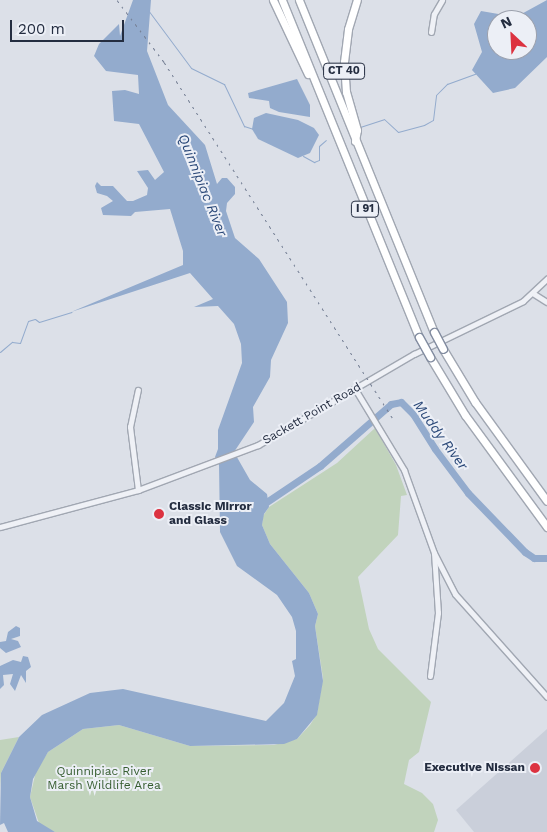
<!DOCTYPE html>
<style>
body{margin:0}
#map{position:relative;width:547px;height:832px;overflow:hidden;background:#dce0e8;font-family:"Work Sans",sans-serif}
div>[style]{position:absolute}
.built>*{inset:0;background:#cacfda}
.green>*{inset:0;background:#c1d3bc}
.water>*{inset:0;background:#93abcd}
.stream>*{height:1px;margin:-0.5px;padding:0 0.5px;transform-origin:0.5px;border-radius:0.5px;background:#93abcd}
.river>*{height:7px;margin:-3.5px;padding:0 3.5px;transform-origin:3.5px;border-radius:3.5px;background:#93abcd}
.roads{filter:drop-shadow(1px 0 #a1a7b2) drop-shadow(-1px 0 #a1a7b2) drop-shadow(0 1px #a1a7b2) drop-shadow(0 -1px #a1a7b2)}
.minor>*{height:5px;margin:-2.5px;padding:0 2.5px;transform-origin:2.5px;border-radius:2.5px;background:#eff1f6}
.highway>*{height:7px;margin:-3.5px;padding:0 3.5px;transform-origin:3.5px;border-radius:3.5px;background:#fff}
.rail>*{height:1px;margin-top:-0.5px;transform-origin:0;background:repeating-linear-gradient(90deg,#747e93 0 2.5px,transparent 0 7.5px)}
.bridges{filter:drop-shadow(1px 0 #828ca0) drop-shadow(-1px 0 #828ca0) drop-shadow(0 1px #828ca0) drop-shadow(0 -1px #828ca0)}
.highway-bridge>*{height:7px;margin:-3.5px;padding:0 3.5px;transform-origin:3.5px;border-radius:3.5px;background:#fff}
.dots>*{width:14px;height:14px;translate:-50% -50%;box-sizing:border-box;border:2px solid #eceff6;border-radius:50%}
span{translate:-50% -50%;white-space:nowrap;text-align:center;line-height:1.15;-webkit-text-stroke:4px #eceff6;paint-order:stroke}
.shield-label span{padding:1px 4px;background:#eceff6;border:1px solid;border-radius:4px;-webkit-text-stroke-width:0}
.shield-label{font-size:11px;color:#242d40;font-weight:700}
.street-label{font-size:12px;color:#242d40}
.poi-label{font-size:12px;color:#242d40;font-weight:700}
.left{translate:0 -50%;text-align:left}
.right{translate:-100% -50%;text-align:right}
.park-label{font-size:12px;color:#365d30}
.water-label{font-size:14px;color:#2a4878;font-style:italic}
.north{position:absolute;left:487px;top:10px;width:50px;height:50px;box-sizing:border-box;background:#eceff6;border:1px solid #9ca1ad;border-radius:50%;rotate:335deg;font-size:14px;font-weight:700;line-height:20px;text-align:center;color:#242d40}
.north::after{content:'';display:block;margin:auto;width:18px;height:22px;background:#dc3240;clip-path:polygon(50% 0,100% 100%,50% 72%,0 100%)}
.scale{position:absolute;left:10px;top:20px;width:114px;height:22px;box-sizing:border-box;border:2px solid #242d40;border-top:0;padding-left:6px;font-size:15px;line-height:18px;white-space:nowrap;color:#242d40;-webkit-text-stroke:4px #eceff6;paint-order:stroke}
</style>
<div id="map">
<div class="built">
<i style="clip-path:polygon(547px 729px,547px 832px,474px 832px,456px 810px)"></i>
</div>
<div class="green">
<i style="clip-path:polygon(375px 428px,396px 465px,407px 495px,401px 496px,398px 535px,358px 577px,369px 629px,378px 649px,431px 702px,419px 752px,409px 760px,404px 784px,422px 793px,433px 804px,438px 820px,434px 832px,55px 832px,40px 826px,30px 797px,36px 771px,48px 752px,83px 729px,119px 725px,190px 746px,274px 745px,297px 739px,310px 725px,317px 714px,323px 678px,315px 626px,318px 614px,309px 593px,270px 544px,262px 525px,263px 516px,269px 507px,337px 463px)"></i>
<i style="clip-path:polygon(19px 737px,1px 773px,0 788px,0 740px)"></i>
</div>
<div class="water">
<i style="clip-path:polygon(133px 0,151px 0,147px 51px,168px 105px,205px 145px,217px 184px,222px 178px,227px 178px,235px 187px,235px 194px,227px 203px,226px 211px,235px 238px,259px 259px,287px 302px,288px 323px,271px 360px,270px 377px,253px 407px,254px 422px,234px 452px,250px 480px,267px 494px,269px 507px,264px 514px,262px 525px,270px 544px,309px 593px,318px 614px,315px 626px,323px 681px,317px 715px,297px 739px,284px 744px,190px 746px,119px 725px,83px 729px,48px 752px,33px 779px,30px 797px,37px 821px,55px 832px,8px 832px,4px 823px,0 825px,1px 773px,19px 737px,42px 715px,90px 693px,123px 689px,266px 721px,284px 703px,295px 676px,292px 661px,296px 659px,296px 631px,292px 617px,277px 595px,237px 566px,220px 532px,219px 464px,215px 457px,218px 449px,218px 430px,242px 363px,241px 344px,234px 324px,218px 306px,194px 307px,213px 299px,190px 273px,71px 312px,183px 265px,183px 251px,170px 209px,135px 212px,131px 216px,103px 215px,101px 208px,113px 201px,107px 196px,97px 193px,95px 186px,97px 182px,101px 186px,113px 186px,127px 201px,133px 201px,147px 195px,148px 188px,137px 171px,148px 170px,155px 180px,164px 172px,139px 124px,114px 121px,112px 91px,125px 90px,139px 94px,138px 75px,106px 71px,94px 56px,99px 44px,119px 24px,120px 36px)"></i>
<i style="clip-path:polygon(evenodd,547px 0,547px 57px,515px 88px,493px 93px,472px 70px,482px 52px,474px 24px,481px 11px,516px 17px,547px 0,497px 20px,527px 20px,527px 50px,497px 50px,497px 20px)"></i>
<i style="clip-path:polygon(297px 79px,310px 105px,310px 117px,279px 112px,270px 108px,269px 101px,249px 98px,248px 93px)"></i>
<i style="clip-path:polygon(266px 113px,298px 120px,314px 128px,319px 135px,310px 153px,298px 158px,258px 139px,252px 129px,254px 118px)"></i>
<i style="clip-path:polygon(16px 626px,20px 628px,20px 636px,11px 639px,18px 641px,21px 647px,6px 653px,0 648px,0 642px,6px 641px,8px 632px)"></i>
<i style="clip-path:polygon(23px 656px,28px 657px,31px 667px,26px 671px,26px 683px,21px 675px,15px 691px,10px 684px,13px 674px,3px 675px,4px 685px,0 689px,0 666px,13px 660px,21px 662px)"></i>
</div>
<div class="stream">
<i style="left:148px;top:10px;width:72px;rotate:53.4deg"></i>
<i style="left:191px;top:68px;width:37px;rotate:26deg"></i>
<i style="left:224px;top:84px;width:47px;rotate:64.5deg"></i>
<i style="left:244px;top:126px;width:9px;rotate:18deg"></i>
<i style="left:360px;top:127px;width:25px;rotate:-18deg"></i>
<i style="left:384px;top:119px;width:19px;rotate:43deg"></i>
<i style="left:398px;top:132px;width:27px;rotate:-15deg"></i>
<i style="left:424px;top:125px;width:10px;rotate:-29deg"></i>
<i style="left:433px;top:120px;width:25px;rotate:-83deg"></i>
<i style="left:436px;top:95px;width:16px;rotate:-45deg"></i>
<i style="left:447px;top:84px;width:30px;rotate:-20deg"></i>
<i style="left:303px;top:156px;width:13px;rotate:29deg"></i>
<i style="left:314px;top:162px;width:5px;rotate:-22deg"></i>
<i style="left:319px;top:160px;width:14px;rotate:-90deg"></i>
<i style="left:319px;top:146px;width:9px;rotate:-41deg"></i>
<i style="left:0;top:352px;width:16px;rotate:-40deg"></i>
<i style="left:12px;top:342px;width:8px;rotate:7deg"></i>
<i style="left:20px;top:343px;width:23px;rotate:-70deg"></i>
<i style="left:28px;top:321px;width:7px;rotate:-16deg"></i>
<i style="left:35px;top:319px;width:5px;rotate:37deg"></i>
<i style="left:39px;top:322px;width:34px;rotate:-17deg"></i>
</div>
<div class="river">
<i style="left:262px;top:505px;width:70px;rotate:-33.9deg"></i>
<i style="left:320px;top:466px;width:94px;rotate:-41.1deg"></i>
<i style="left:391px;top:404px;width:10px;rotate:-11deg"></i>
<i style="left:401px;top:402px;width:17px;rotate:45deg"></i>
<i style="left:413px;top:414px;width:41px;rotate:57.8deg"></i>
<i style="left:435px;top:449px;width:55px;rotate:53.1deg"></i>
<i style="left:468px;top:493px;width:82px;rotate:46deg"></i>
<i style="left:525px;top:552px;width:11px;rotate:34deg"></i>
<i style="left:534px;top:558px;width:13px"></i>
</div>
<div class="roads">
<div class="minor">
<i style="left:431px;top:32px;width:18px;rotate:-81deg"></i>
<i style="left:434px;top:14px;width:16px;rotate:-60deg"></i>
<i style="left:534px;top:294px;width:15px;rotate:32deg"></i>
<i style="left:355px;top:389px;width:95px;rotate:58.8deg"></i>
<i style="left:404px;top:470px;width:88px;rotate:70.1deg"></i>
<i style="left:434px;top:553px;width:46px;rotate:62.9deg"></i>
<i style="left:455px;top:594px;width:138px;rotate:48.2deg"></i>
<i style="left:138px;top:490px;width:64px;rotate:-97.2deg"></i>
<i style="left:130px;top:427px;width:38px;rotate:-78deg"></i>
<i style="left:0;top:527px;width:143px;rotate:-15deg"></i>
<i style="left:138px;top:490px;width:128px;rotate:-20.6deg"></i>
<i style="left:258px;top:445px;width:181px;rotate:-30.3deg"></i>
<i style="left:414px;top:354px;width:121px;rotate:-25.9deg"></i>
<i style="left:523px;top:301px;width:33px;rotate:-43deg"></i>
<i style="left:430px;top:676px;width:64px;rotate:-82.8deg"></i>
<i style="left:438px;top:613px;width:60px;rotate:-93.8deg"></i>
</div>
<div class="highway">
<i style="left:273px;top:0;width:82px;rotate:64.7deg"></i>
<i style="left:282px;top:0;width:364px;rotate:67.9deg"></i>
<i style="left:299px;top:0;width:358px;rotate:67.9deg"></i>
<i style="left:355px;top:141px;width:11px;rotate:-80deg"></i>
<i style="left:357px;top:130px;width:40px;rotate:-106deg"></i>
<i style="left:346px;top:92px;width:30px;rotate:-94deg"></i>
<i style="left:344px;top:62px;width:33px;rotate:-83deg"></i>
<i style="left:348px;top:29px;width:30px;rotate:-73deg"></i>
<i style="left:443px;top:349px;width:62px;rotate:58.9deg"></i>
<i style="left:475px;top:402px;width:122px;rotate:54deg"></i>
<i style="left:430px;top:357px;width:68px;rotate:58.9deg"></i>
<i style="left:465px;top:415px;width:139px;rotate:53.8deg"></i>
</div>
</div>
<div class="rail">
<i style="left:117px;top:0;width:78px;rotate:52.8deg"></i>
<i style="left:164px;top:62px;width:426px;rotate:57.3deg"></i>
</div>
<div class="bridges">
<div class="highway-bridge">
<i style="left:434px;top:332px;width:19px;rotate:62deg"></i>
<i style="left:419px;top:337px;width:23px;rotate:61deg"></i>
</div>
</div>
<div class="dots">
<i style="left:159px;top:514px;background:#dc3240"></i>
<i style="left:535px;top:768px;background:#dc3240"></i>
</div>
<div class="shield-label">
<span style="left:344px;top:71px">CT 40</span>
<span style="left:365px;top:209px">I 91</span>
</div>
<div class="street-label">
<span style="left:312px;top:414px;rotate:-30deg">Sackett Point Road</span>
</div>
<div class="poi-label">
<span class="left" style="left:169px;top:514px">Classic Mirror<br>and Glass</span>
<span class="right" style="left:525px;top:768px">Executive Nissan</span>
</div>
<div class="park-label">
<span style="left:104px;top:779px">Quinnipiac River<br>Marsh Wildlife Area</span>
</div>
<div class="water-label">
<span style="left:203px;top:185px;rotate:68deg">Quinnipiac River</span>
<span style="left:441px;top:435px;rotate:54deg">Muddy River</span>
</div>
<div class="north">N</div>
<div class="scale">200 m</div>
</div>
